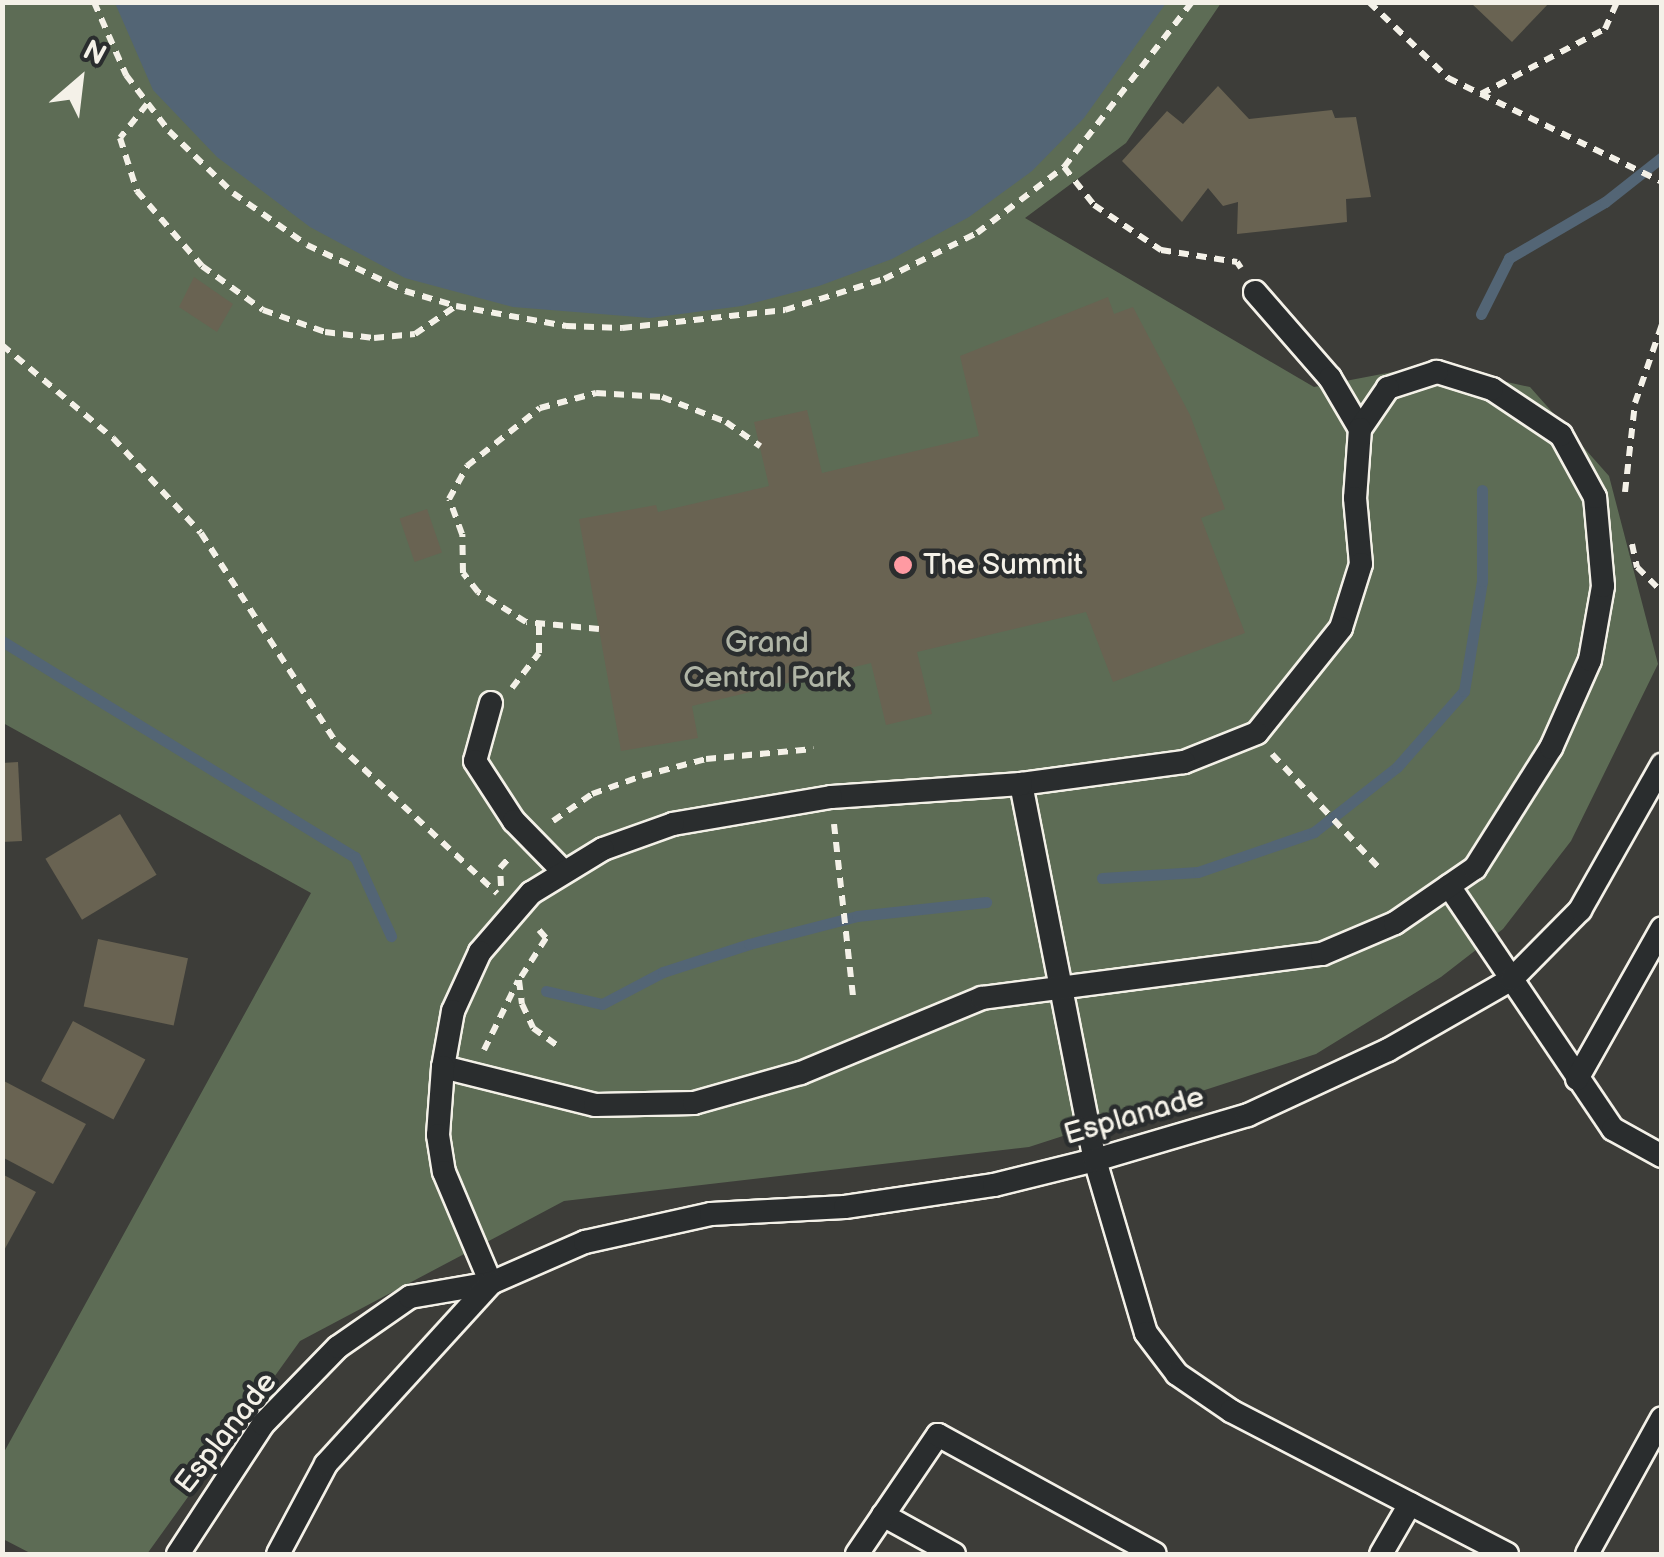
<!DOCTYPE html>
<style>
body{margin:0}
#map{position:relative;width:1664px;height:1557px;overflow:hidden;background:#3d3d39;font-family:"Balsamiq Sans",sans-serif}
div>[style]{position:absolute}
.green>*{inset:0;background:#5d6c55}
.water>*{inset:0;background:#536575}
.stream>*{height:11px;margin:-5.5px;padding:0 5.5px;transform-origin:5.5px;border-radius:5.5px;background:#536575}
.building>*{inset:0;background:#696352;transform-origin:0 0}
.path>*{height:6px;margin-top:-3px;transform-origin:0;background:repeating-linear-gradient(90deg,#f4f1e8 0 10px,transparent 0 18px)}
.roads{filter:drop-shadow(2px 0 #f4f1e8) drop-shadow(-2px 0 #f4f1e8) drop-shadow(0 2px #f4f1e8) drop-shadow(0 -2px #f4f1e8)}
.service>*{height:22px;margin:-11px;padding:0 11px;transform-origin:11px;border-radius:11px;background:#2a2d2e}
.dots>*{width:28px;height:28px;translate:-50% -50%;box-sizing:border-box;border:5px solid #2a2d2e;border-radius:50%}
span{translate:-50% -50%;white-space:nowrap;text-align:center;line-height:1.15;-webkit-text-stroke:9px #2a2d2e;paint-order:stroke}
.poi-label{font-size:30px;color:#f4f1e8}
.left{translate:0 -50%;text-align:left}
.park-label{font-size:30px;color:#b0b5a6}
.street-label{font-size:30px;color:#f4f1e8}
.frame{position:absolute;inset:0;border:5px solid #f4f1e8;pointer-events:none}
.north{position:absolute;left:30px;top:30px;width:100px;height:100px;-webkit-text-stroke:8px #2a2d2e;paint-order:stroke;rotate:28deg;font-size:28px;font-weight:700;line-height:40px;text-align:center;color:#f4f1e8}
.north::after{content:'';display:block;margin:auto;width:35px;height:45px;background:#f4f1e8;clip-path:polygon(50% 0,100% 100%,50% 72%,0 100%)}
</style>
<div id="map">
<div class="green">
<i style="clip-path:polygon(3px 2px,1221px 3px,1126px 143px,1025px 218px,1314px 387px,1429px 365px,1530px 387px,1609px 476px,1658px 664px,1571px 841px,1503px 929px,1441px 977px,1316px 1054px,1029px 1147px,564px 1201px,300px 1341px,147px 1554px,32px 1554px,3px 1539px,3px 1454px,311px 893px,3px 723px)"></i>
</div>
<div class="water">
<i style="clip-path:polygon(115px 3px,115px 2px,1166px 3px,1084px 118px,1032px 171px,969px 217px,892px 259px,819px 286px,742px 306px,650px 318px,513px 307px,405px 278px,310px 227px,217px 157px,153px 90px)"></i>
</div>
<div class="stream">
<i style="left:1481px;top:314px;width:63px;rotate:-63.4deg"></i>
<i style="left:1509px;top:258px;width:111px;rotate:-30.3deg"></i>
<i style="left:1605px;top:202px;width:73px;rotate:-38.3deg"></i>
<i style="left:2px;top:641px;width:414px;rotate:31.5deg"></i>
<i style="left:355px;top:857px;width:87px;rotate:65.5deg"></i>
<i style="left:1102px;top:878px;width:96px;rotate:-3.6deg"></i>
<i style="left:1198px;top:872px;width:123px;rotate:-19deg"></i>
<i style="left:1314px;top:832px;width:105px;rotate:-38.1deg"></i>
<i style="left:1397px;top:767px;width:101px;rotate:-48.6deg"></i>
<i style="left:1464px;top:691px;width:111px;rotate:-80.7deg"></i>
<i style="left:1482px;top:581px;width:91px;rotate:-90deg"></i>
<i style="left:546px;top:991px;width:57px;rotate:13.1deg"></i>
<i style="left:602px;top:1004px;width:69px;rotate:-27.7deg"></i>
<i style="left:663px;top:972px;width:90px;rotate:-18deg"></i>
<i style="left:749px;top:944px;width:112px;rotate:-14.5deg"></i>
<i style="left:857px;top:916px;width:130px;rotate:-6.2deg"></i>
</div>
<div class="building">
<i style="clip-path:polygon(1470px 2px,1550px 2px,1512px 42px)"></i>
<i style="clip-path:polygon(1218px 86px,1249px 119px,1332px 110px,1335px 118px,1356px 117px,1371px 197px,1346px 199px,1347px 222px,1237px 234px,1238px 202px,1223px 206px,1208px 188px,1182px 222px,1122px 161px,1167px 111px,1183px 124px)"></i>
<i style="clip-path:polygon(194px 277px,233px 304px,217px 332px,179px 307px)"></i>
<i style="clip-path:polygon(1108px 297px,1114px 314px,1133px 307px,1190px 415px,1225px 509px,1201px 518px,1245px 633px,1113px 682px,1086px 612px,917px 652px,932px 714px,886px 725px,871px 663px,692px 706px,698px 738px,621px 751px,579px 519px,656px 505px,658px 512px,769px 486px,754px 422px,807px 410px,822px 473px,979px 436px,960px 356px)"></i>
<i style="left:427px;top:509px;width:46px;height:29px;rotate:71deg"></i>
<i style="clip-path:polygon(18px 762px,22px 841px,2px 842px,2px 763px)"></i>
<i style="left:120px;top:814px;width:71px;height:87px;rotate:59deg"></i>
<i style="left:98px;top:939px;width:92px;height:69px;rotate:12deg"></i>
<i style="left:73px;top:1021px;width:82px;height:68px;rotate:28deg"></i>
<i style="clip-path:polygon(2px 1080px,86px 1124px,53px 1184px,2px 1157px)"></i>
<i style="clip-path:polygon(2px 1174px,36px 1192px,2px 1254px)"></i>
</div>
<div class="path">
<i style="left:94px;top:2px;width:80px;rotate:66.3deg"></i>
<i style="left:126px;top:75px;width:71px;rotate:52.5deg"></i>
<i style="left:169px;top:131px;width:89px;rotate:44.1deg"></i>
<i style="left:233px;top:193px;width:90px;rotate:35.1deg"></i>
<i style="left:307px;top:245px;width:108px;rotate:25.1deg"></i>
<i style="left:405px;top:291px;width:53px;rotate:16.4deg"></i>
<i style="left:456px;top:306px;width:112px;rotate:10.3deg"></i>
<i style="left:566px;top:326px;width:56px;rotate:2deg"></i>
<i style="left:622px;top:328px;width:164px;rotate:-6.3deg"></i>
<i style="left:785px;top:310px;width:104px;rotate:-17.4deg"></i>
<i style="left:884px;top:279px;width:104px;rotate:-26.3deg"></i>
<i style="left:977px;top:233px;width:109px;rotate:-37.2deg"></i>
<i style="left:1064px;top:167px;width:209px;rotate:-52.2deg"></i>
<i style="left:1369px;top:2px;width:110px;rotate:43.9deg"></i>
<i style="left:1448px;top:78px;width:238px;rotate:25.9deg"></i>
<i style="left:1481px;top:94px;width:140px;rotate:-27.7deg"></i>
<i style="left:1605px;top:29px;width:30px;rotate:-66deg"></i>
<i style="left:147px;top:104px;width:43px;rotate:128.5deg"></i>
<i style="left:120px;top:138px;width:56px;rotate:72.2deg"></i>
<i style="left:137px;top:191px;width:99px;rotate:49.1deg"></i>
<i style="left:202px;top:266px;width:75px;rotate:35.8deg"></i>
<i style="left:263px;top:310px;width:66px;rotate:19.5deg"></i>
<i style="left:325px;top:332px;width:49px;rotate:7deg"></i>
<i style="left:374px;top:338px;width:41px;rotate:-5.6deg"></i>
<i style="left:415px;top:334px;width:50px;rotate:-34.3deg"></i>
<i style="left:1064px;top:167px;width:48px;rotate:51.7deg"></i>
<i style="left:1094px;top:205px;width:81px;rotate:33.9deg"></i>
<i style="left:1161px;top:250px;width:77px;rotate:9deg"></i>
<i style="left:1237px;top:262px;width:7px;rotate:56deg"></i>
<i style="left:2px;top:345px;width:145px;rotate:40deg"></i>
<i style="left:113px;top:438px;width:129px;rotate:47.2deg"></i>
<i style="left:201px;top:533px;width:251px;rotate:57.2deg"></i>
<i style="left:337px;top:744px;width:219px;rotate:43deg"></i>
<i style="left:1625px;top:492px;width:90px;rotate:-83.6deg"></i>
<i style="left:1635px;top:403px;width:83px;rotate:-71.1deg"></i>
<i style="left:1632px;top:544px;width:24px;rotate:78deg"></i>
<i style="left:1637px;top:567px;width:35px;rotate:45deg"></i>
<i style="left:599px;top:629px;width:73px;rotate:-174.5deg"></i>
<i style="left:526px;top:622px;width:57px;rotate:-148deg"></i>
<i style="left:478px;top:592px;width:24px;rotate:-128deg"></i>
<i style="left:463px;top:573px;width:39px;rotate:-91deg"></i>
<i style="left:462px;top:534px;width:37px;rotate:-110deg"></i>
<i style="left:449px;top:499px;width:38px;rotate:-61deg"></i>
<i style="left:467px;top:466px;width:93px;rotate:-38.5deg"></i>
<i style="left:540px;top:408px;width:58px;rotate:-15deg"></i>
<i style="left:596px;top:393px;width:66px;rotate:3.5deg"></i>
<i style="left:662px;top:397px;width:69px;rotate:21.3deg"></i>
<i style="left:726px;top:422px;width:42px;rotate:35.2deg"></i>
<i style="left:512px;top:688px;width:44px;rotate:-52.4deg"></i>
<i style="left:539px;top:653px;width:29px;rotate:-90deg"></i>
<i style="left:1272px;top:754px;width:161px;rotate:46.8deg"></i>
<i style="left:553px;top:821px;width:47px;rotate:-34.7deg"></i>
<i style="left:592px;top:794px;width:53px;rotate:-19.8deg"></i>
<i style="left:642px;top:776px;width:66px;rotate:-14.9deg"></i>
<i style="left:706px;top:759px;width:108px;rotate:-5.3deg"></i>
<i style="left:834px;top:824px;width:173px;rotate:83.7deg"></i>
<i style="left:501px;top:886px;width:18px;rotate:-93deg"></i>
<i style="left:500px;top:868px;width:15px;rotate:-48deg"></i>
<i style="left:539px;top:930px;width:11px;rotate:49deg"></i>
<i style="left:546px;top:938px;width:50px;rotate:122.7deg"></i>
<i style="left:519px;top:980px;width:24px;rotate:83deg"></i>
<i style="left:522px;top:1004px;width:26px;rotate:65deg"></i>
<i style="left:533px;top:1028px;width:29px;rotate:36deg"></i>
<i style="left:484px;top:1050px;width:77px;rotate:-63.8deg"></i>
</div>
<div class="roads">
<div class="service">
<i style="left:1255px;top:292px;width:114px;rotate:48.9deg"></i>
<i style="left:1330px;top:378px;width:59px;rotate:59.5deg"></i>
<i style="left:491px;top:703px;width:60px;rotate:105.4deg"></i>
<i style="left:475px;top:761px;width:72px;rotate:57deg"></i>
<i style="left:514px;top:821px;width:71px;rotate:45.6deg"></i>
<i style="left:1021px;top:784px;width:383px;rotate:78.9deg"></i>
<i style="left:1095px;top:1160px;width:180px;rotate:73.6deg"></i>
<i style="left:1146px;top:1333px;width:51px;rotate:52.9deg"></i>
<i style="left:1177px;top:1374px;width:65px;rotate:34.4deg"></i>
<i style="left:1231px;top:1411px;width:311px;rotate:27.4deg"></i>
<i style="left:1449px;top:886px;width:293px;rotate:56deg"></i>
<i style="left:1613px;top:1129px;width:56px;rotate:28.9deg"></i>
<i style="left:443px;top:1067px;width:157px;rotate:14deg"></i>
<i style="left:595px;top:1105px;width:99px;rotate:-1.2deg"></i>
<i style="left:694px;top:1103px;width:111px;rotate:-15.7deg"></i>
<i style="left:801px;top:1073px;width:196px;rotate:-22.5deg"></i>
<i style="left:982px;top:998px;width:343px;rotate:-7.4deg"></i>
<i style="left:1322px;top:954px;width:79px;rotate:-23deg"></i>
<i style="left:1395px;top:923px;width:97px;rotate:-34.5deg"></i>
<i style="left:1475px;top:868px;width:142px;rotate:-57.7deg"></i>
<i style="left:1551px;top:748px;width:96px;rotate:-66.1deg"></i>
<i style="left:1590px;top:660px;width:75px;rotate:-80deg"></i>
<i style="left:1603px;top:586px;width:89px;rotate:-95.1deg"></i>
<i style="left:1595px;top:497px;width:71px;rotate:-118.7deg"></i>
<i style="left:1561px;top:435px;width:83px;rotate:-146.3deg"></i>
<i style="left:1492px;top:389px;width:58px;rotate:-162.8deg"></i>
<i style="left:1437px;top:372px;width:52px;rotate:161.9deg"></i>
<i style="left:1388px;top:388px;width:50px;rotate:124.3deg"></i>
<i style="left:1360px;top:429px;width:69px;rotate:94.1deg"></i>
<i style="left:1355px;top:498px;width:66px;rotate:84.8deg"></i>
<i style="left:1361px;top:564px;width:67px;rotate:107.4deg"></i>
<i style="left:1341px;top:628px;width:134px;rotate:128.7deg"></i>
<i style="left:1257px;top:733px;width:79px;rotate:158.3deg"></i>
<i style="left:1184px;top:762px;width:164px;rotate:172.3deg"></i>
<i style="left:1021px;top:784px;width:190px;rotate:176.1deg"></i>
<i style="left:831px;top:797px;width:160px;rotate:170.3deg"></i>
<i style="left:673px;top:824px;width:74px;rotate:160.3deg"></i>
<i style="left:603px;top:849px;width:84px;rotate:148.6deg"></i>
<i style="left:531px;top:893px;width:78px;rotate:130.8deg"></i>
<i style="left:480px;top:952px;width:65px;rotate:114.6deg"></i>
<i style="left:453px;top:1011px;width:57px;rotate:100.1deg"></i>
<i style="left:443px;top:1067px;width:68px;rotate:94.2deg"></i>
<i style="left:438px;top:1135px;width:37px;rotate:81deg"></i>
<i style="left:444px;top:1172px;width:121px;rotate:67.1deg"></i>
<i style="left:1577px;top:1079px;width:173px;rotate:-60.6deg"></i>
<i style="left:883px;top:1515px;width:81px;rotate:28.8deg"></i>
<i style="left:178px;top:1554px;width:155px;rotate:-56.8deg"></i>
<i style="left:263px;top:1424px;width:107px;rotate:-45.8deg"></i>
<i style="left:338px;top:1347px;width:88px;rotate:-34.8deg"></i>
<i style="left:410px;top:1297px;width:82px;rotate:-9.8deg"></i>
<i style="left:491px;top:1283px;width:103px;rotate:-23.6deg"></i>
<i style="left:585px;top:1242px;width:129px;rotate:-12.5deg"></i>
<i style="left:711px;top:1214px;width:134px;rotate:-3deg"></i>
<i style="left:845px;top:1207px;width:151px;rotate:-8.4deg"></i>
<i style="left:994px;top:1185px;width:104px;rotate:-13.9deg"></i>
<i style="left:1095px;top:1160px;width:159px;rotate:-16.4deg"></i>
<i style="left:1248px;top:1115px;width:154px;rotate:-24.9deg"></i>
<i style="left:1388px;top:1050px;width:143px;rotate:-29.8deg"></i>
<i style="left:1512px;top:979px;width:97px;rotate:-45.4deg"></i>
<i style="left:1580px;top:910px;width:167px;rotate:-60.5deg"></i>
<i style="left:278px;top:1554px;width:102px;rotate:-61.9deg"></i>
<i style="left:326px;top:1464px;width:245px;rotate:-47.6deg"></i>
<i style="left:857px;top:1554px;width:144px;rotate:-55.8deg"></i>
<i style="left:938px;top:1435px;width:247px;rotate:28.7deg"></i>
<i style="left:1381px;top:1554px;width:58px;rotate:-59.9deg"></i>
<i style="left:1587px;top:1554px;width:155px;rotate:-61.1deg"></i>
</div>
</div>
<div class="dots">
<i style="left:903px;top:565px;background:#ff9aa2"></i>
</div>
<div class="poi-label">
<span class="left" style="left:923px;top:565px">The Summit</span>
</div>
<div class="park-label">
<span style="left:767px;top:660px">Grand<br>Central Park</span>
</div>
<div class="street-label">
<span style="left:1134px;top:1116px;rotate:-16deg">Esplanade</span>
<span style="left:226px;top:1433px;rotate:-52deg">Esplanade</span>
</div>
<div class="frame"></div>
<div class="north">N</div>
</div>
